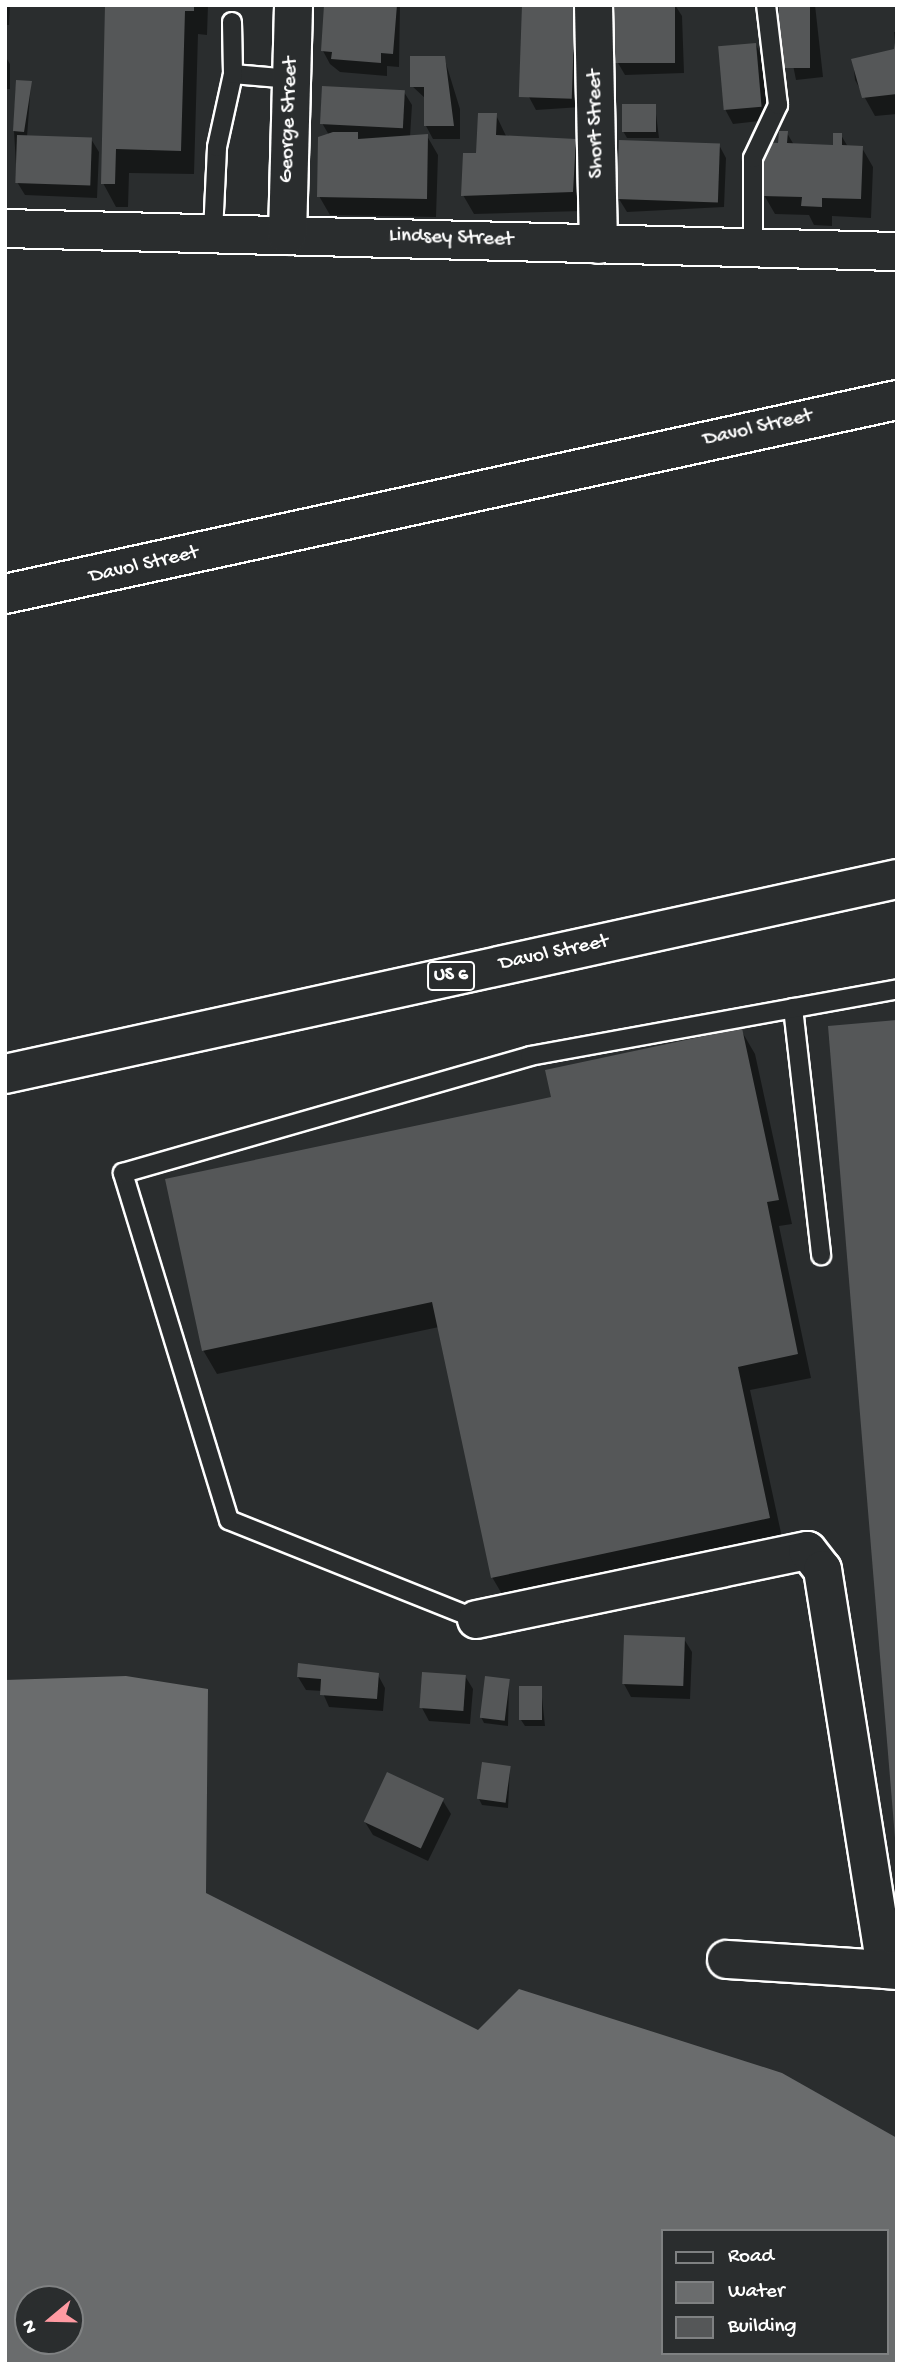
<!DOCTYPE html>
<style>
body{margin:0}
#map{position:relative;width:902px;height:2369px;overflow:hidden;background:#2a2d2e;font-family:"Gochi Hand",sans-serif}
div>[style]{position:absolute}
.water>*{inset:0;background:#6a6c6d}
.shadow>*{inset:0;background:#0007}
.building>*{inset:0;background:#555758;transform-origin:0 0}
.roads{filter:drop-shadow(2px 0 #fff) drop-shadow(-2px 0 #fff) drop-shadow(0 2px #fff) drop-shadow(0 -2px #fff)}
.lane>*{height:18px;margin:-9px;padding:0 9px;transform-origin:9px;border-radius:9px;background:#2a2d2e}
.street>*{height:37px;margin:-18.5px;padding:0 18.5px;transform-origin:18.5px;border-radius:18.5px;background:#2a2d2e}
.highway>*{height:38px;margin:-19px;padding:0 19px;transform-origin:19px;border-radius:19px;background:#2a2d2e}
span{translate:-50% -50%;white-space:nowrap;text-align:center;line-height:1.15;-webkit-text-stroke:5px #2a2d2e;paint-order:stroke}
.shield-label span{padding:2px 5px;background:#2a2d2e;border:2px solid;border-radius:5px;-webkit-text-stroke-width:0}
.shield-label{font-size:19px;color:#fff;font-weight:700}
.street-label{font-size:21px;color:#fff}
.frame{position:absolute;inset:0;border:7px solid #fff;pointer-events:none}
.legend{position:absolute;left:661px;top:2229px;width:228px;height:126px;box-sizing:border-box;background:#2a2d2e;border:2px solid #7f8182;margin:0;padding:9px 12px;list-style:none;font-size:21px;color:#fff}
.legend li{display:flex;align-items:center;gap:14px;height:35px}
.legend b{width:35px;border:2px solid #7f8182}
.north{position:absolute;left:14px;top:2285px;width:70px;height:70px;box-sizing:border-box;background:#2a2d2e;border:2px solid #7f8182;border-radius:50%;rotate:251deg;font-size:19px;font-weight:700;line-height:28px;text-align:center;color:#fff}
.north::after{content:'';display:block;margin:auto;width:24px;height:32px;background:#ff9aa2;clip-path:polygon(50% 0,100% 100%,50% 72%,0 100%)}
</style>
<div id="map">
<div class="water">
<i style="clip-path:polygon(evenodd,126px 1676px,208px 1689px,206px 1893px,478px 2030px,519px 1989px,782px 2073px,897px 2138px,897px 2364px,5px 2364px,5px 1680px,126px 1676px,662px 2231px,886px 2231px,886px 2353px,662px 2353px,662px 2231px,126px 1676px,28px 2299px,70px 2299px,70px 2341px,28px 2341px,28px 2299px)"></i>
</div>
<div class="shadow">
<i style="clip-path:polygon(5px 5px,10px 5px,9px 25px,5px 25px)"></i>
<i style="clip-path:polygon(107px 5px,208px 5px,207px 35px,198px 34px,194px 174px,129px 173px,128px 207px,116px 207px,103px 183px)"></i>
<i style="clip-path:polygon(326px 5px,400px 5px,399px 67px,387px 66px,387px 76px,340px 72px,330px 64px,323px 51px)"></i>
<i style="clip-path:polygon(524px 5px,572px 5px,575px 12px,581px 107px,536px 110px,529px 97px)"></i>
<i style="clip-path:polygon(616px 5px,675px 5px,682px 16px,684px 73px,625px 75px,618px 63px)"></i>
<i style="clip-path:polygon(781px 5px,815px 5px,823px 77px,796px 80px)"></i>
<i style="clip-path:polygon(894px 32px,897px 32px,897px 114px,875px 116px,855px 80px,853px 60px,896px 50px)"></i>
<i style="clip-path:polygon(756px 45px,763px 58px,769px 120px,733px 124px,726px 111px,720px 49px)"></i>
<i style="clip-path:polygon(5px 56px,10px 64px,10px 89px,5px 89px)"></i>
<i style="clip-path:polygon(444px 57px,460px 109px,460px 139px,433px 139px,426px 126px,426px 99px,412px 86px)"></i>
<i style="clip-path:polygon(31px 83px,27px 137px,91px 139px,99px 152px,97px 198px,25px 195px,17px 182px,14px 131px)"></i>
<i style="clip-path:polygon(404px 92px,412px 105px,410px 137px,427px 136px,438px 155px,436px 217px,330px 215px,319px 196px,329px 135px,322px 123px)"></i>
<i style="clip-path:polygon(655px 106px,659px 138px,627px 138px,623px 131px)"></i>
<i style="clip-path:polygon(496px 115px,507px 138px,575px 141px,586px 160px,583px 211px,474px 214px,463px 195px)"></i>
<i style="clip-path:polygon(787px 133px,794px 145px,834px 147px,841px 135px,848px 147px,862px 148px,873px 167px,871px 218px,832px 216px,832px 226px,814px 225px,809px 215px,775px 214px,764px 195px)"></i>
<i style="clip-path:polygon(621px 142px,719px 145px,726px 158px,724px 207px,627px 212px,619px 199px)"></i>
<i style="clip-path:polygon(741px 1030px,755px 1054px,792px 1224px,779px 1226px,811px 1378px,750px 1390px,783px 1542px,506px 1601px,492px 1577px,439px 1327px,217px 1374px,203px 1350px,553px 1098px)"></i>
<i style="clip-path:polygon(684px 1639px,692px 1652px,690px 1699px,631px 1697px,624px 1684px)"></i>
<i style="clip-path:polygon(378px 1675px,385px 1688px,383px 1711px,329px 1707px,322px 1691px,306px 1690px,298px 1677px)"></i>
<i style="clip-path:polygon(465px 1676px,473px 1689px,470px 1724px,429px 1721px,422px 1708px)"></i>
<i style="clip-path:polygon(509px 1681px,508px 1726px,484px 1723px,481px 1717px)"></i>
<i style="clip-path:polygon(541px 1688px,545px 1726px,525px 1726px,521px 1720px)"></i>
<i style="clip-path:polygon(510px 1768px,508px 1808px,482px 1805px,479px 1799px)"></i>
<i style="clip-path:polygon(443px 1801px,451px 1814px,428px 1861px,373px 1835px,365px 1822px)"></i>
</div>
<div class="building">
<i style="clip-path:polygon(105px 5px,194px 5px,194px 11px,185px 11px,181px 151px,116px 149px,115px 184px,101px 184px)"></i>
<i style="clip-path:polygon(324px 5px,397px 5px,393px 54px,381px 53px,381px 63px,331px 59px,332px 52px,321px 51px)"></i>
<i style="left:522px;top:5px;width:53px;height:92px;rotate:2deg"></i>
<i style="left:614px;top:5px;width:61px;height:58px"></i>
<i style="left:779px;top:5px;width:31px;height:63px"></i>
<i style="clip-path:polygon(897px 30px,897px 94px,862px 98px,851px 59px,894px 49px)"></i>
<i style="left:756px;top:43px;width:64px;height:38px;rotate:85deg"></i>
<i style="clip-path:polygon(410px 56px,445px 56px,454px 126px,424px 126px,424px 87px,410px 87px)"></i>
<i style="clip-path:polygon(16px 80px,32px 81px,24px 132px,13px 131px)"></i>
<i style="left:322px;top:86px;width:83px;height:38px;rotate:3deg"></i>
<i style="left:622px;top:104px;width:34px;height:28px"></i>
<i style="clip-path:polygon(478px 113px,497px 113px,496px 135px,576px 139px,573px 192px,461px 196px,463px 153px,476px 153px)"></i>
<i style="clip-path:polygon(779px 131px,788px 131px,787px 143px,833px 145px,833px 133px,842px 133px,842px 145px,863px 146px,861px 199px,822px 198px,822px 207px,801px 206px,802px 197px,762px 196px,765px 142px,778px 143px)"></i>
<i style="clip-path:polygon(333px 132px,358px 132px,358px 139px,428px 134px,427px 199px,317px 197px,318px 137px)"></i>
<i style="left:17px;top:135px;width:75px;height:48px;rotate:2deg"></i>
<i style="left:619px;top:140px;width:101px;height:59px;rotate:2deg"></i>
<i style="clip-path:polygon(897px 1020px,897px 1838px,895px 1838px,828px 1026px)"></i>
<i style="clip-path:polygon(742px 1028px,779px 1200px,767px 1202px,798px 1354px,738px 1367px,770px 1518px,491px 1578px,432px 1302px,202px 1351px,165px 1179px,551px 1097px,545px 1070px)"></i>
<i style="left:624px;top:1635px;width:61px;height:49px;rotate:2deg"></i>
<i style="clip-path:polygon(298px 1663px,379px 1673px,377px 1699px,320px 1695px,321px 1679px,297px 1677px)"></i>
<i style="left:422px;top:1672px;width:44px;height:36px;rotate:4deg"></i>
<i style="left:485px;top:1676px;width:25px;height:42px;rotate:7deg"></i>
<i style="left:542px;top:1686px;width:34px;height:23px;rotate:90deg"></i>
<i style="left:482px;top:1762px;width:29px;height:37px;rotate:8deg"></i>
<i style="left:387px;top:1772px;width:63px;height:55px;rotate:25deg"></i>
</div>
<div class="roads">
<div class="lane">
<i style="left:233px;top:74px;width:58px;rotate:4.9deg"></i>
<i style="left:213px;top:233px;width:86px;rotate:-87.3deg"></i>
<i style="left:217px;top:147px;width:75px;rotate:-77.6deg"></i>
<i style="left:233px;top:74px;width:52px;rotate:-91.1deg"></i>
<i style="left:753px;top:248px;width:90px;rotate:-90deg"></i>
<i style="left:753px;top:158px;width:59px;rotate:-64.7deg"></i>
<i style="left:778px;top:105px;width:101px;rotate:-96.8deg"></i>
<i style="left:793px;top:1008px;width:249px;rotate:83.5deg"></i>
<i style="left:476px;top:1619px;width:266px;rotate:-158.2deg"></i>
<i style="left:229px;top:1520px;width:363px;rotate:-107deg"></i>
<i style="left:123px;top:1173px;width:423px;rotate:-16deg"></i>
<i style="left:530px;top:1056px;width:373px;rotate:-10.3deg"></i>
</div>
<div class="street">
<i style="left:593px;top:5px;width:239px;rotate:88.8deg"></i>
<i style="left:5px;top:228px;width:892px;rotate:1.48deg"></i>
<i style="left:287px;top:235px;width:230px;rotate:-88.5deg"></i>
<i style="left:476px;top:1619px;width:338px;rotate:-11.8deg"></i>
<i style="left:807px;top:1550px;width:24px;rotate:52deg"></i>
<i style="left:822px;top:1569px;width:405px;rotate:81deg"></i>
<i style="left:885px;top:1969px;width:12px;rotate:5deg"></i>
<i style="left:726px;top:1959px;width:159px;rotate:3.6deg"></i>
</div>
<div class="highway">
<i style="left:5px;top:594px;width:913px;rotate:-12.27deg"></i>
<i style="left:5px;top:1074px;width:913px;rotate:-12.33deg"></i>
</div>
</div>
<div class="shield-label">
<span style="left:451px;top:976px">US 6</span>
</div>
<div class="street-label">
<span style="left:290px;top:120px;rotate:-88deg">George Street</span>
<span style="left:597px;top:124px;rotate:-91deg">Short Street</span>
<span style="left:451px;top:239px;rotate:2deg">Lindsey Street</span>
<span style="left:758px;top:429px;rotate:-13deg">Davol Street</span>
<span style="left:144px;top:566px;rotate:-13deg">Davol Street</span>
<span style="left:554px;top:954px;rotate:-12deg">Davol Street</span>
</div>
<div class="frame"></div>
<ul class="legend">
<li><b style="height:9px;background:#2a2d2e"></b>Road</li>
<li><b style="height:19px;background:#6a6c6d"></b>Water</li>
<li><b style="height:19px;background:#555758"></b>Building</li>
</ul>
<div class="north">N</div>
</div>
